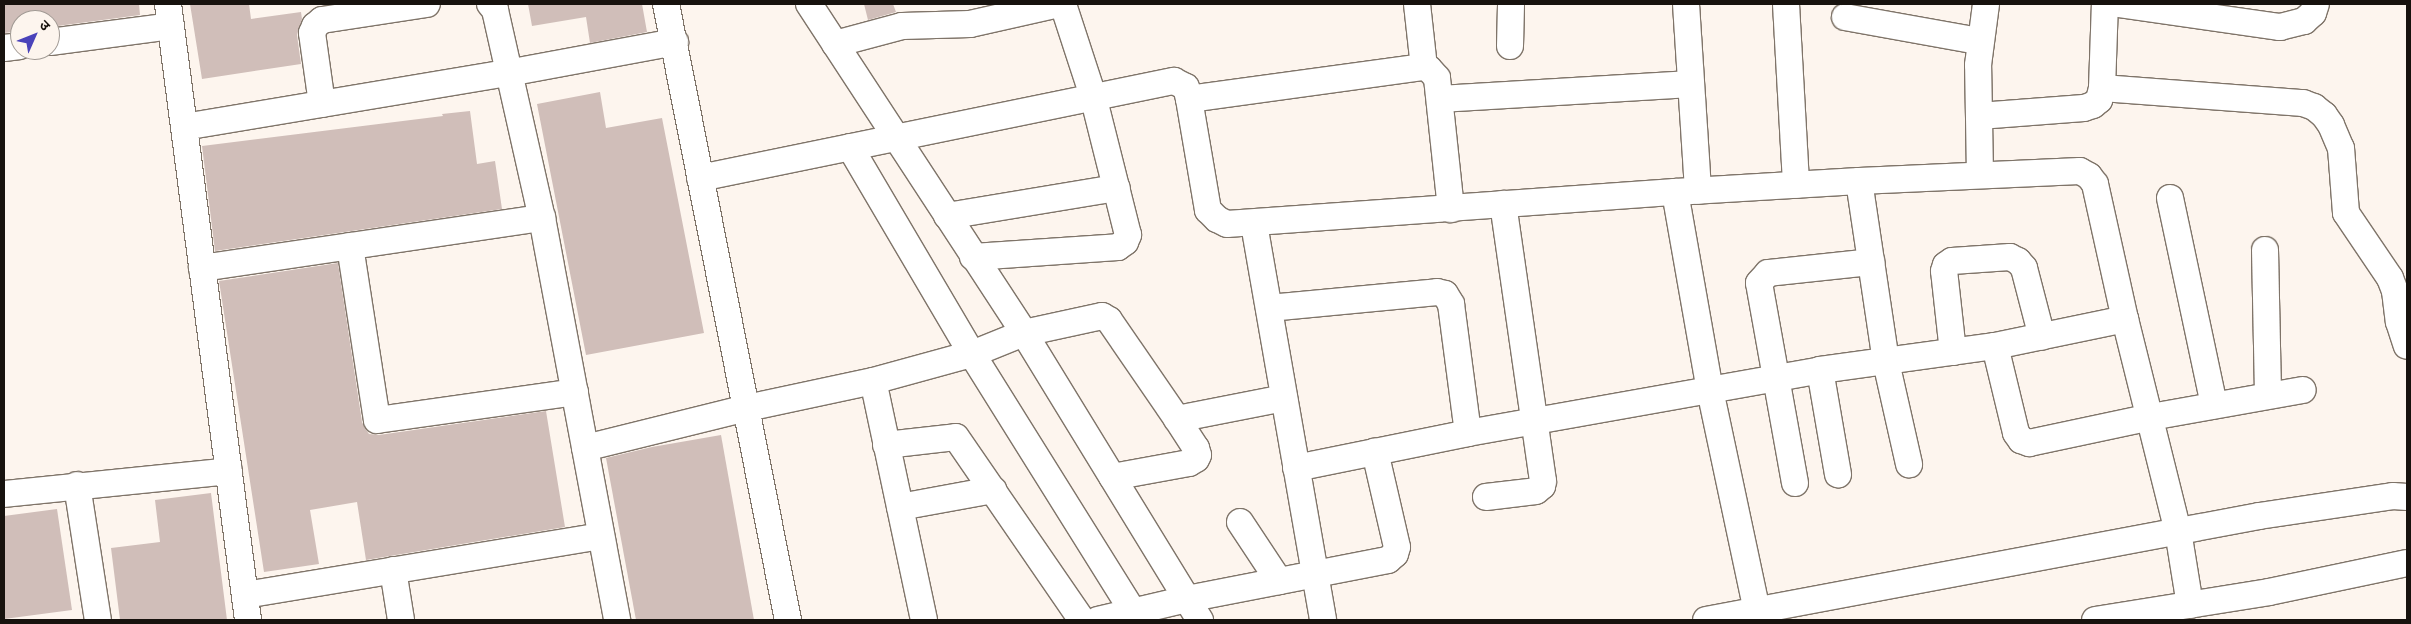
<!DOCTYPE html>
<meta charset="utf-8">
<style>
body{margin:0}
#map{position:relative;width:2411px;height:624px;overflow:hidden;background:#fdf5ee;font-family:"DM Sans","Noto Sans Devanagari",sans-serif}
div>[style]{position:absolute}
.building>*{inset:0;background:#d0beb9}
.roads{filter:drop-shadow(1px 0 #7f7469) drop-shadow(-1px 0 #7f7469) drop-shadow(0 1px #7f7469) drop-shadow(0 -1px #7f7469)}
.minor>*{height:26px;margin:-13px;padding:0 13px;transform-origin:13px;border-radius:13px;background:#fff}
span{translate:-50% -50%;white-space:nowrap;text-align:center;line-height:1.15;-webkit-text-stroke:4.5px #fdf5ee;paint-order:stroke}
.frame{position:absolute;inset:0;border:5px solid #17120e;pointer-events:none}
.north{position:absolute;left:10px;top:10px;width:50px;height:50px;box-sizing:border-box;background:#fdf5ee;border:1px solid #a19a94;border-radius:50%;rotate:46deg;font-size:14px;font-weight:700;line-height:20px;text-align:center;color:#17120e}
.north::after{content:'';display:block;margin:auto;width:18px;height:22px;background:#4a43ba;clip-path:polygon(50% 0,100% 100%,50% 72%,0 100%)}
</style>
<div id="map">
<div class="building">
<i style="clip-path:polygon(4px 4px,139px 4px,140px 15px,50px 27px,50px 20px,20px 20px,20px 31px,4px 33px)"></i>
<i style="clip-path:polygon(190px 4px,249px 4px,251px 19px,301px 12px,302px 19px,297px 35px,301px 64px,202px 79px)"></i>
<i style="clip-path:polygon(528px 4px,642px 4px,647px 32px,590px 43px,586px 17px,532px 26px)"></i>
<i style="clip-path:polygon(864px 4px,893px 4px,896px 12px,868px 20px)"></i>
<i style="clip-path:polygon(600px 92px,606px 128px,662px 118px,704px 333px,586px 355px,537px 104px)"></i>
<i style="clip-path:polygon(470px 111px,477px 164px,495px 161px,502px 209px,215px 251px,202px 146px,443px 116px,442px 114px)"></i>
<i style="clip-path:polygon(338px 263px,362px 422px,366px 430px,369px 434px,379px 435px,546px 411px,565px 527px,366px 560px,357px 502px,310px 510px,319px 564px,264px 572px,219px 281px)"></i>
<i style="clip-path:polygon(721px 435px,754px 620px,636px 620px,606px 458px,652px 447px)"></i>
<i style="clip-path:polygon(211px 493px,227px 620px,120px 620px,111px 548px,160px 542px,155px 500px)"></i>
<i style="clip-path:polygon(57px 509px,72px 610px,4px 619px,4px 516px)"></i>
</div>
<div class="roads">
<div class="minor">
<i style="left:168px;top:4px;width:621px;rotate:82.6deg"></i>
<i style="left:490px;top:4px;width:8px;rotate:50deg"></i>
<i style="left:495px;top:10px;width:213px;rotate:77.3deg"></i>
<i style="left:542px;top:218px;width:409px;rotate:79.4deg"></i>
<i style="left:666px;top:4px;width:628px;rotate:78.8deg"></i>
<i style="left:809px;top:4px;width:393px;rotate:56.8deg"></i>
<i style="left:1024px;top:333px;width:337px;rotate:58.5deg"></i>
<i style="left:1417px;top:4px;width:63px;rotate:83.7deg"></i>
<i style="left:1686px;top:4px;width:187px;rotate:86.3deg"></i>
<i style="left:1786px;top:4px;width:181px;rotate:86.8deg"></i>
<i style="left:2118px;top:4px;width:164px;rotate:8.1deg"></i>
<i style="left:2280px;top:27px;width:25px;rotate:-14deg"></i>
<i style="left:2304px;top:21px;width:12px;rotate:-42deg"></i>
<i style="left:2313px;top:13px;width:9px;rotate:-72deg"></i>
<i style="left:1845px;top:17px;width:136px;rotate:10.2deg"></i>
<i style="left:50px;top:42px;width:122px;rotate:-7.5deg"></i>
<i style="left:835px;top:44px;width:69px;rotate:-15deg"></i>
<i style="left:902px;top:26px;width:68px;rotate:-1.7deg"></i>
<i style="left:970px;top:24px;width:91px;rotate:-12.7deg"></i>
<i style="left:1510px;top:46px;width:42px;rotate:-88.6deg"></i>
<i style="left:4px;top:48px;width:16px;rotate:-7deg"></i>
<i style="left:2102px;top:88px;width:202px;rotate:4.3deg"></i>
<i style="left:2303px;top:103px;width:12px;rotate:20deg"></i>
<i style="left:2314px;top:107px;width:13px;rotate:39deg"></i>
<i style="left:2324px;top:115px;width:12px;rotate:55deg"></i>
<i style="left:2331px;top:125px;width:25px;rotate:67deg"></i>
<i style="left:2341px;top:148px;width:65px;rotate:85.6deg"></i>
<i style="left:2346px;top:213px;width:78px;rotate:55.9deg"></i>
<i style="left:2390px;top:278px;width:14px;rotate:69deg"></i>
<i style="left:2395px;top:291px;width:31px;rotate:83deg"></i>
<i style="left:2399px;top:322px;width:25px;rotate:72deg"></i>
<i style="left:1189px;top:99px;width:237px;rotate:-7.8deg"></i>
<i style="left:1424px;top:67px;width:5px;rotate:22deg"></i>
<i style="left:1429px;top:69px;width:12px;rotate:48deg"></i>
<i style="left:1437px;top:78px;width:132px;rotate:83.9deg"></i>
<i style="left:1440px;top:99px;width:251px;rotate:-3.4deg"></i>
<i style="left:322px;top:104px;width:72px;rotate:-98deg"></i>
<i style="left:312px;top:33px;width:8px;rotate:-67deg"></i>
<i style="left:315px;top:26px;width:9px;rotate:-41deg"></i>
<i style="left:322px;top:20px;width:106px;rotate:-8.7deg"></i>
<i style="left:1979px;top:116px;width:105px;rotate:-4.4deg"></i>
<i style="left:2084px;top:108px;width:9px;rotate:-18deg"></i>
<i style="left:2093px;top:105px;width:8px;rotate:-40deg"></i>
<i style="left:2099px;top:100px;width:12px;rotate:-76deg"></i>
<i style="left:2102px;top:88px;width:84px;rotate:-88deg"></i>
<i style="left:184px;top:127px;width:328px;rotate:-9.5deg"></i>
<i style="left:508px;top:73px;width:170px;rotate:-10.5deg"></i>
<i style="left:850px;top:147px;width:240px;rotate:59.5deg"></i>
<i style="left:972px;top:354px;width:305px;rotate:58deg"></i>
<i style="left:1980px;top:175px;width:110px;rotate:-91deg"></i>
<i style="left:1978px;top:65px;width:62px;rotate:-82.5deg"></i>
<i style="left:700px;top:178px;width:484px;rotate:-11.6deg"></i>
<i style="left:1174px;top:81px;width:13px;rotate:27deg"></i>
<i style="left:1186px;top:87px;width:12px;rotate:76deg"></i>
<i style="left:1189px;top:99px;width:113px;rotate:80.3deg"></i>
<i style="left:1208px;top:210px;width:13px;rotate:45deg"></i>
<i style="left:1217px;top:219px;width:11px;rotate:27deg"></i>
<i style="left:1227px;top:224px;width:449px;rotate:-4.1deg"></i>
<i style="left:1675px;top:192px;width:184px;rotate:-3.4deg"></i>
<i style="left:1859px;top:181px;width:221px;rotate:-2.6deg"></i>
<i style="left:2080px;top:171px;width:10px;rotate:29deg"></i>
<i style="left:2089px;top:176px;width:10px;rotate:53deg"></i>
<i style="left:2095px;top:184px;width:138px;rotate:77.5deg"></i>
<i style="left:2125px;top:319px;width:219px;rotate:76deg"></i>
<i style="left:2178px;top:531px;width:75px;rotate:80.8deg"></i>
<i style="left:1859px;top:181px;width:183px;rotate:81.5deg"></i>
<i style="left:1886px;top:362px;width:105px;rotate:77.3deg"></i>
<i style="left:1675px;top:192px;width:201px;rotate:80deg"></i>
<i style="left:1710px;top:390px;width:226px;rotate:78deg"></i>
<i style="left:2170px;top:198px;width:212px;rotate:78deg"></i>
<i style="left:947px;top:216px;width:172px;rotate:-9.4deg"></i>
<i style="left:1254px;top:224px;width:402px;rotate:80.1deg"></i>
<i style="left:350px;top:246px;width:176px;rotate:81.2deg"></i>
<i style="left:377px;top:420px;width:200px;rotate:-8deg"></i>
<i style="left:2265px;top:250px;width:145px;rotate:88.8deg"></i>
<i style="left:973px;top:257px;width:145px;rotate:-3.9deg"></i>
<i style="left:1118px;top:247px;width:9px;rotate:-36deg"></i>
<i style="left:1125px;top:242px;width:8px;rotate:-67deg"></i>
<i style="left:1128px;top:235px;width:143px;rotate:-104.1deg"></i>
<i style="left:1093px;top:96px;width:97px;rotate:-108.1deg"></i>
<i style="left:202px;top:268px;width:344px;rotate:-8.4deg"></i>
<i style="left:1269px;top:308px;width:169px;rotate:-5.4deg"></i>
<i style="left:1437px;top:292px;width:8px;rotate:14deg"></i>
<i style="left:1445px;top:294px;width:12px;rotate:59deg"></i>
<i style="left:1451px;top:304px;width:130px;rotate:82.5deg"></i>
<i style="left:1995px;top:346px;width:89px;rotate:76.4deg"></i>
<i style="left:2016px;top:433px;width:9px;rotate:54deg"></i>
<i style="left:2021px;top:440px;width:9px;rotate:21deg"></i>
<i style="left:2029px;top:443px;width:125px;rotate:-12deg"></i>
<i style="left:2151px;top:417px;width:154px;rotate:-10.1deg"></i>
<i style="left:1953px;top:352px;width:81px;rotate:-96.3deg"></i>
<i style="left:1944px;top:271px;width:6px;rotate:-72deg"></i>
<i style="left:1946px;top:265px;width:7px;rotate:-34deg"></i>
<i style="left:1952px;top:261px;width:58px;rotate:-3.9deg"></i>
<i style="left:2010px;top:257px;width:9px;rotate:27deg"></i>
<i style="left:2018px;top:261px;width:9px;rotate:49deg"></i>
<i style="left:2024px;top:268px;width:71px;rotate:75.4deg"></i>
<i style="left:1820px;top:370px;width:106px;rotate:80.2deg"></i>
<i style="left:1177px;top:419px;width:109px;rotate:-11.1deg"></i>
<i style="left:886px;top:445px;width:70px;rotate:-6.5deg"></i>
<i style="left:956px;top:437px;width:222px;rotate:55.5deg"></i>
<i style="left:585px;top:448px;width:167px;rotate:-13.9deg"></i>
<i style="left:747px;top:408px;width:129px;rotate:-12.1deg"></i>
<i style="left:1296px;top:468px;width:176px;rotate:-11.5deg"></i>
<i style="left:1468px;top:433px;width:358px;rotate:-10.1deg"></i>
<i style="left:1820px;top:370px;width:177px;rotate:-7.8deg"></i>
<i style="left:1995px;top:346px;width:133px;rotate:-11.7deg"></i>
<i style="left:1795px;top:483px;width:203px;rotate:-100.2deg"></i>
<i style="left:1759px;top:283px;width:13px;rotate:-48deg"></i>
<i style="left:1768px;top:273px;width:104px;rotate:-6.1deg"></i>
<i style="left:77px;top:485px;width:137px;rotate:81.2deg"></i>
<i style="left:4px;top:494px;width:226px;rotate:-5.8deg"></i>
<i style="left:1486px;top:497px;width:50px;rotate:-6.8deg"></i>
<i style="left:1536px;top:491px;width:8px;rotate:-40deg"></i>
<i style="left:1542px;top:486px;width:5px;rotate:-79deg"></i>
<i style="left:1543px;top:481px;width:280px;rotate:-98.2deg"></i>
<i style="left:900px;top:507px;width:95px;rotate:-10.4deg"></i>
<i style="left:1240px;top:522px;width:71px;rotate:56.5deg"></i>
<i style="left:393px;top:570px;width:51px;rotate:80.9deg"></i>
<i style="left:245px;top:595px;width:361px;rotate:-9.4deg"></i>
<i style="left:924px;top:620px;width:244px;rotate:-102deg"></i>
<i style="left:873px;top:381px;width:103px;rotate:-15.3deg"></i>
<i style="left:972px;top:354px;width:56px;rotate:-22deg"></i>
<i style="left:1024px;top:333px;width:80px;rotate:-12.3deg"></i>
<i style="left:1102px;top:316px;width:8px;rotate:30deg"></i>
<i style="left:1109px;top:320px;width:120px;rotate:55.5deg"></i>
<i style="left:1177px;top:419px;width:35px;rotate:57deg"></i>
<i style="left:1196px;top:448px;width:7px;rotate:74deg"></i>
<i style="left:1198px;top:455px;width:4px;rotate:117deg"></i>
<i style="left:1196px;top:459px;width:8px;rotate:150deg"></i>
<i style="left:1189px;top:463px;width:78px;rotate:169.7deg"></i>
<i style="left:1098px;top:620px;width:91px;rotate:-13.3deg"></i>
<i style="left:1187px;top:599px;width:205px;rotate:-11deg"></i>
<i style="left:1388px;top:560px;width:9px;rotate:-41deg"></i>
<i style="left:1395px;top:554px;width:7px;rotate:-74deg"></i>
<i style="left:1397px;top:547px;width:98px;rotate:-103deg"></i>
<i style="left:1706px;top:620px;width:563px;rotate:-10.65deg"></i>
<i style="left:2259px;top:516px;width:135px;rotate:-8.5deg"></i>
<i style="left:2393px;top:496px;width:14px;rotate:4deg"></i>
<i style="left:2095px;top:620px;width:176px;rotate:-9.1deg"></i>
<i style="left:2269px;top:592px;width:141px;rotate:-11.9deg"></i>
</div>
</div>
<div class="frame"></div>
<div class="north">उ</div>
</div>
